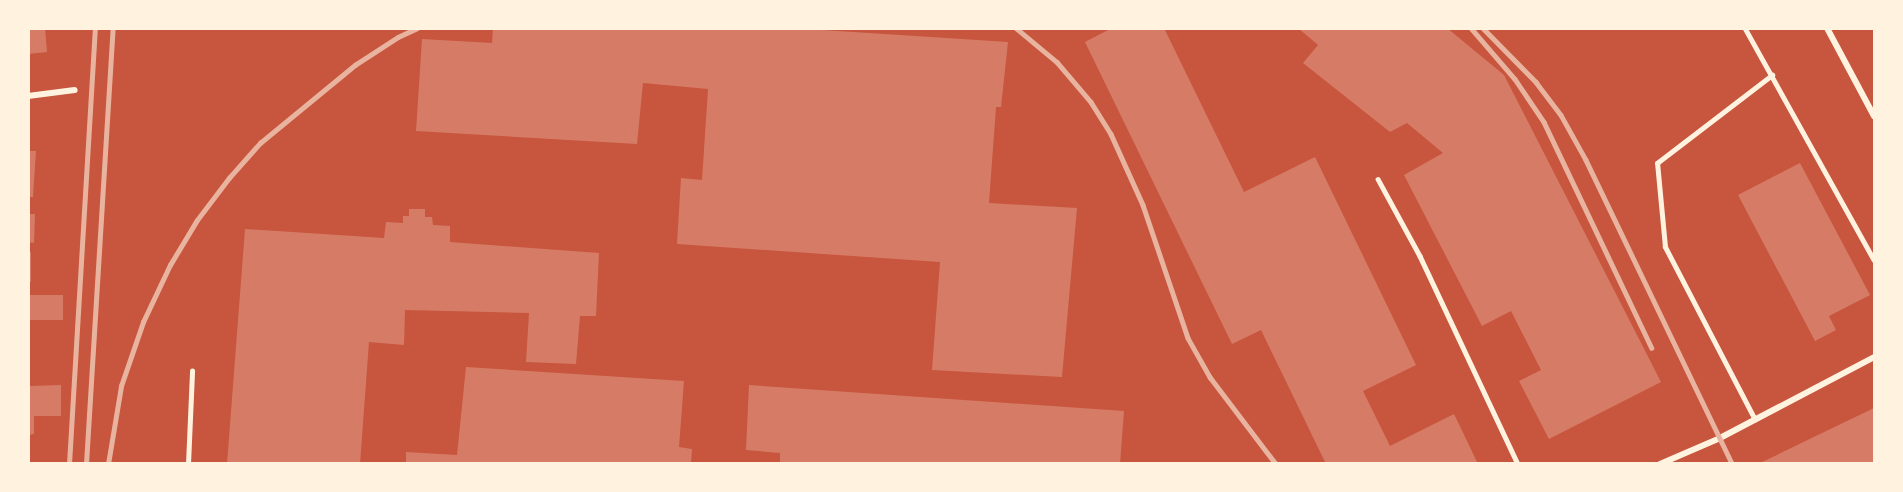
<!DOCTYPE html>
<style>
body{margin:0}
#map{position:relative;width:1903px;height:492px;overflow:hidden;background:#c8553d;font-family:Commissioner,sans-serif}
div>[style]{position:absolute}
.building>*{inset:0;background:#d67c66;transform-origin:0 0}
.service>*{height:4.5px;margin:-2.25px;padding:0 2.25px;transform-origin:2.25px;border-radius:2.25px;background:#fff3e0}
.minor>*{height:6px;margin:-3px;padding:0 3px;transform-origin:3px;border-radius:3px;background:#fff3e0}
.rail>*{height:4.5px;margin:-2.25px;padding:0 2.25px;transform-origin:2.25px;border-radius:2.25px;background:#e9b49f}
span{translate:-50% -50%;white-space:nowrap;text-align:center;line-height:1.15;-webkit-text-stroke:4.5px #fff3e0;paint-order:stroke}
.frame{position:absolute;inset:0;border:30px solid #fff3e0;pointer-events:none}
</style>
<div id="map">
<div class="building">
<i style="clip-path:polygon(28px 28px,45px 28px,47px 52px,28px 54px)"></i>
<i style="clip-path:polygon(493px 28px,791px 28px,1008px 42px,1001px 107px,996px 107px,989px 203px,1077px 208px,1062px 377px,932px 370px,940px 262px,677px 244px,681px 178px,702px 180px,708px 89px,643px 83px,637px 144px,416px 131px,422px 39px,492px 43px)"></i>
<i style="clip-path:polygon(1112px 28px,1164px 28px,1244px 192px,1315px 157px,1416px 365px,1363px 391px,1390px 446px,1454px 414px,1478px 464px,1326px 464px,1261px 330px,1232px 344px,1085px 42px)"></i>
<i style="clip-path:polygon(1298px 28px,1447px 28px,1504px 75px,1661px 382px,1549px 439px,1519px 381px,1541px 370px,1511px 311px,1482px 326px,1404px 175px,1443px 153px,1407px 123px,1390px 132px,1303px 63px,1318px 45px)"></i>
<i style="clip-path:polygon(28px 151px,36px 151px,33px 197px,28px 197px)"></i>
<i style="clip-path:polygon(1800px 163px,1870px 295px,1829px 316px,1836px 330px,1815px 341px,1738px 195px)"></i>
<i style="clip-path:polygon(409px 209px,425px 209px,425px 217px,432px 217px,433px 225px,450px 226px,450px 242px,599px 253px,596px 316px,580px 316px,576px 364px,526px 362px,529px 313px,405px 310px,404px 345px,369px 342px,360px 464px,227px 464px,245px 229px,384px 238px,386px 222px,403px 223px,403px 216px,409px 216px)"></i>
<i style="clip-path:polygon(28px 214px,35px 214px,34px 243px,28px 242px)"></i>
<i style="left:28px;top:252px;width:3px;height:30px"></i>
<i style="left:28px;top:295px;width:35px;height:25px"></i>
<i style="clip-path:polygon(466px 367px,684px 381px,679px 447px,692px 449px,691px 464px,406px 464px,406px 452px,457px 455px)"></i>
<i style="clip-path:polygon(61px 385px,61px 416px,34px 416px,34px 434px,28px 435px,28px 386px)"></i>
<i style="clip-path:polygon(749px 385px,1124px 411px,1120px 464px,780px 464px,780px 453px,746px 450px)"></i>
<i style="clip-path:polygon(1874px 408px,1874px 464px,1758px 464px)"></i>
</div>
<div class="service">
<i style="left:1745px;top:28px;width:265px;rotate:60.9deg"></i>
<i style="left:1378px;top:179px;width:88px;rotate:61.4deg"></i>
<i style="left:1420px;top:256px;width:230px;rotate:64.8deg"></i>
<i style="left:1755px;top:420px;width:195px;rotate:-117.5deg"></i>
<i style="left:1665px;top:247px;width:84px;rotate:-95.4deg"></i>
<i style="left:1657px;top:163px;width:145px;rotate:-37.4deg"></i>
<i style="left:188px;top:464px;width:93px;rotate:-87.5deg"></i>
</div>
<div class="minor">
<i style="left:1827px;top:28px;width:100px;rotate:61.9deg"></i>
<i style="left:28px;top:96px;width:47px;rotate:-7.3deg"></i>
<i style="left:1660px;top:464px;width:65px;rotate:-23.4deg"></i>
<i style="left:1720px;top:438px;width:174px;rotate:-27.7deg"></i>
</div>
<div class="rail">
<i style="left:1016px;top:28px;width:53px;rotate:39.7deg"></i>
<i style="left:1057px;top:62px;width:52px;rotate:49.6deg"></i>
<i style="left:1091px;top:102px;width:38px;rotate:58deg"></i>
<i style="left:1111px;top:134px;width:78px;rotate:65.7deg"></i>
<i style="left:1143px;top:205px;width:140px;rotate:71.3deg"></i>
<i style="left:1188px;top:338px;width:45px;rotate:60.6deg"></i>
<i style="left:1210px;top:377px;width:109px;rotate:52.8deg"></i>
<i style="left:1471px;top:28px;width:67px;rotate:49.2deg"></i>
<i style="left:1515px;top:79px;width:52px;rotate:56deg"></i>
<i style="left:1544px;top:122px;width:250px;rotate:64.5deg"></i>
<i style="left:1483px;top:28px;width:76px;rotate:45.5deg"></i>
<i style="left:1536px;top:82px;width:41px;rotate:52.9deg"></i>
<i style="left:1561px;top:115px;width:51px;rotate:60.9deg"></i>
<i style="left:1586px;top:160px;width:337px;rotate:64.3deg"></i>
<i style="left:69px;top:464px;width:437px;rotate:-86.6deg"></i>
<i style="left:86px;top:464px;width:437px;rotate:-86.5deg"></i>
<i style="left:108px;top:464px;width:79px;rotate:-80.5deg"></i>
<i style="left:121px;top:386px;width:68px;rotate:-71deg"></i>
<i style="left:143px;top:322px;width:63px;rotate:-64.7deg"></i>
<i style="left:170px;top:265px;width:52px;rotate:-59deg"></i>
<i style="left:197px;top:220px;width:53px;rotate:-52.7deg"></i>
<i style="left:229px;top:178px;width:47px;rotate:-48.5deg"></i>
<i style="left:260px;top:143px;width:123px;rotate:-39.4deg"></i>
<i style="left:355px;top:65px;width:51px;rotate:-33.1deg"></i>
<i style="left:398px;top:37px;width:21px;rotate:-25deg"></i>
</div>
<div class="frame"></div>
</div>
